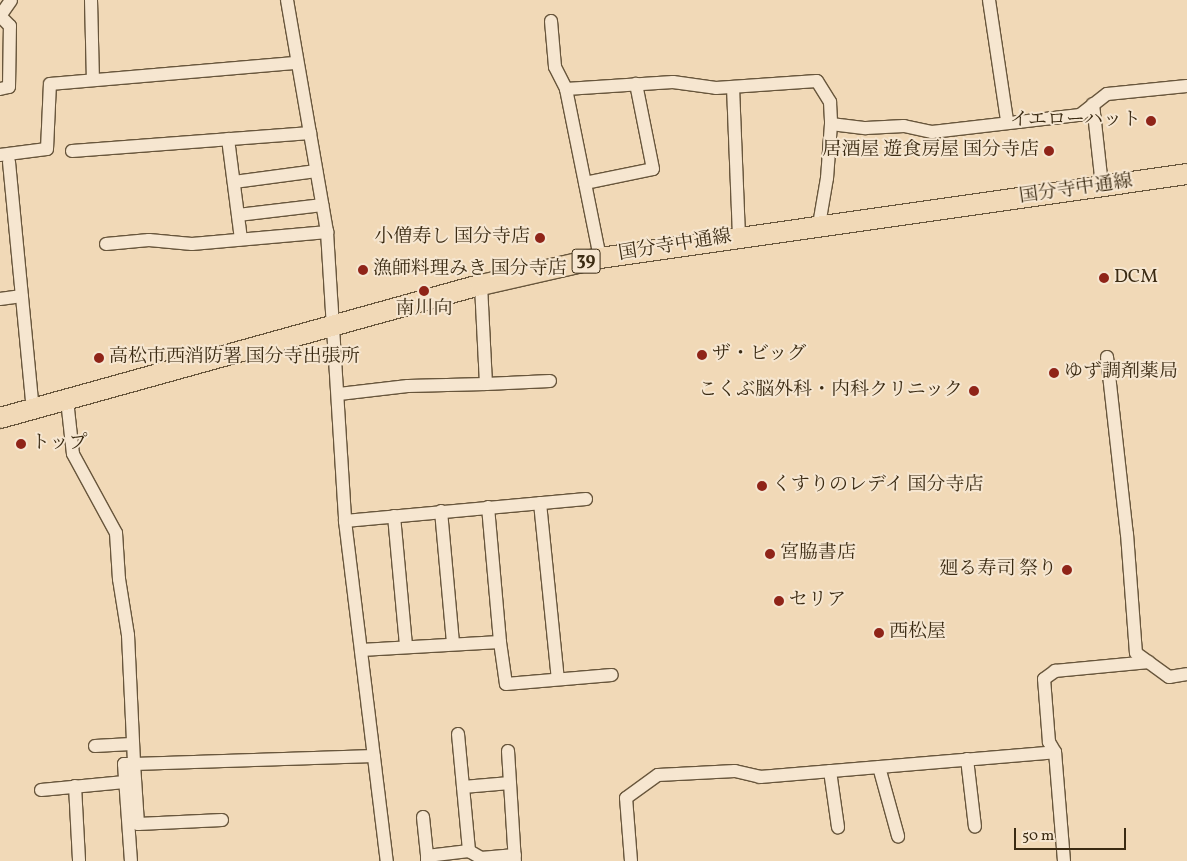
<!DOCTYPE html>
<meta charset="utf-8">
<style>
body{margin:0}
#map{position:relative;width:1187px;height:861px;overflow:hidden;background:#f1d9b7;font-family:Vollkorn,"Noto Serif JP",serif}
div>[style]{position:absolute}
.roads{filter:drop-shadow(1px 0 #68563c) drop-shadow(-1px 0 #68563c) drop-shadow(0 1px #68563c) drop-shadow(0 -1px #68563c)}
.street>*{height:12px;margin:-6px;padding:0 6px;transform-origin:6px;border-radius:6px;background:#f6e6d0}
.primary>*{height:20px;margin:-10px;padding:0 10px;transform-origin:10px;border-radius:10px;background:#f1d9b7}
.dots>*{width:14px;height:14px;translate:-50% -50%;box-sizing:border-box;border:2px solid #f6e6d0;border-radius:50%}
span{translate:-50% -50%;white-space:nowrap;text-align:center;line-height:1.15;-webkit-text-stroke:4px #f6e6d0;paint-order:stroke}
.shield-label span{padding:1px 4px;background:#f6e6d0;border:1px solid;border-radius:4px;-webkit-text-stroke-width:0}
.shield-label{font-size:18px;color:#3b2b13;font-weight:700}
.poi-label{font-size:19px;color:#3b2b13}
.right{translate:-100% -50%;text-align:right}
.left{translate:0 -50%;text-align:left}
.street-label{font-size:19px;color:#3b2b13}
.scale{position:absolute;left:1014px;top:828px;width:112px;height:22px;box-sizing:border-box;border:2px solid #3b2b13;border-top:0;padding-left:6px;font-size:15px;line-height:18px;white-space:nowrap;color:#3b2b13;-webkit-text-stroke:4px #f6e6d0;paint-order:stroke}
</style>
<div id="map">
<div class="roads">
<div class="street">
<i style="left:91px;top:0;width:80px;rotate:88.6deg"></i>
<i style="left:287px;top:0;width:235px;rotate:80.2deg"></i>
<i style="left:327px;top:232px;width:290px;rotate:86.4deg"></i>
<i style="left:345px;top:521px;width:343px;rotate:83deg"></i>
<i style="left:989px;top:0;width:122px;rotate:81.5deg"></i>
<i style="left:551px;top:21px;width:46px;rotate:85deg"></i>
<i style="left:555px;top:67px;width:25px;rotate:63deg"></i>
<i style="left:566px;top:89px;width:172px;rotate:78.6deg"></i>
<i style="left:733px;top:87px;width:149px;rotate:87.7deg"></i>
<i style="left:0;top:89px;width:9px;rotate:-13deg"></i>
<i style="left:9px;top:87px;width:61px;rotate:-89.1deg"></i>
<i style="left:10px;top:26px;width:14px;rotate:-135deg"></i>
<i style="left:0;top:16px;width:19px;rotate:-55deg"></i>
<i style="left:566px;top:89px;width:107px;rotate:-3.7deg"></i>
<i style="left:673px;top:82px;width:43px;rotate:7.9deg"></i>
<i style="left:716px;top:88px;width:101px;rotate:-4deg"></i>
<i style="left:817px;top:81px;width:25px;rotate:58deg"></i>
<i style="left:830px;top:102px;width:22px;rotate:87deg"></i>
<i style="left:831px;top:124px;width:54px;rotate:94.2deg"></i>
<i style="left:827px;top:178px;width:48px;rotate:99.7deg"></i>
<i style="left:1093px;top:104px;width:82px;rotate:83.7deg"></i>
<i style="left:831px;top:124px;width:35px;rotate:7deg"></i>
<i style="left:866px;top:128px;width:38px;rotate:-3deg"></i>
<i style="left:904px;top:126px;width:29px;rotate:12deg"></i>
<i style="left:932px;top:132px;width:149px;rotate:-6.6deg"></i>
<i style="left:1080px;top:115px;width:34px;rotate:-38deg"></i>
<i style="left:1107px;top:94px;width:80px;rotate:-5.7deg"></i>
<i style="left:228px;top:139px;width:101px;rotate:82.6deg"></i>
<i style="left:72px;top:151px;width:239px;rotate:-4.3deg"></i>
<i style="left:0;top:155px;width:47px;rotate:-7.3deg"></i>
<i style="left:47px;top:149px;width:65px;rotate:-87.4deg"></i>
<i style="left:50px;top:84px;width:248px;rotate:-4.9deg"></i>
<i style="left:9px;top:162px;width:248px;rotate:84.5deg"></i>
<i style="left:234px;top:182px;width:83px;rotate:-7.6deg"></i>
<i style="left:585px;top:183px;width:69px;rotate:-11.6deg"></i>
<i style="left:653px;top:169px;width:87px;rotate:-101.3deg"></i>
<i style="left:238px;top:215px;width:85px;rotate:-6.8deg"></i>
<i style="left:106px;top:244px;width:43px;rotate:-5.3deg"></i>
<i style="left:149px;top:240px;width:43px;rotate:5.3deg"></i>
<i style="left:192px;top:244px;width:136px;rotate:-5.1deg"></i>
<i style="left:0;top:299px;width:22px;rotate:-8deg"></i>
<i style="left:1107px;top:357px;width:178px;rotate:83.6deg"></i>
<i style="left:1127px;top:534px;width:119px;rotate:85.7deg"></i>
<i style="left:1136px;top:653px;width:41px;rotate:36deg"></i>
<i style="left:1169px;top:677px;width:18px;rotate:-9deg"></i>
<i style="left:486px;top:384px;width:64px;rotate:-2.7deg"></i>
<i style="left:339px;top:394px;width:69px;rotate:-6.6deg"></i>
<i style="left:408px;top:386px;width:78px;rotate:-1.5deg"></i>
<i style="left:486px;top:384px;width:99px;rotate:-92.9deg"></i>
<i style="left:67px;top:400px;width:54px;rotate:83.7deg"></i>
<i style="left:73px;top:454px;width:90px;rotate:61.4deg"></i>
<i style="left:116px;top:533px;width:46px;rotate:86.3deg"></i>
<i style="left:119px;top:579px;width:57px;rotate:80.9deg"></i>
<i style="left:128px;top:635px;width:129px;rotate:87.3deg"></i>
<i style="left:134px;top:764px;width:10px;rotate:180deg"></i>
<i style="left:124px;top:764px;width:97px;rotate:85.9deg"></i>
<i style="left:540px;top:503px;width:177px;rotate:84.2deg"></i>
<i style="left:488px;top:507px;width:136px;rotate:84.9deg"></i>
<i style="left:441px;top:511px;width:133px;rotate:84.8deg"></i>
<i style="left:394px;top:516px;width:131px;rotate:84.7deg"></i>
<i style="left:345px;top:521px;width:242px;rotate:-5.2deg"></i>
<i style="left:361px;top:650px;width:139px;rotate:-3.3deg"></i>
<i style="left:500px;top:642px;width:42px;rotate:81.9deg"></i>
<i style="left:506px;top:684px;width:106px;rotate:-4.9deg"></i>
<i style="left:458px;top:734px;width:118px;rotate:84.6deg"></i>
<i style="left:95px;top:746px;width:36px;rotate:-3deg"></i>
<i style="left:508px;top:751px;width:110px;rotate:86.4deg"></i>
<i style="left:967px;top:759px;width:68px;rotate:83.3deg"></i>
<i style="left:879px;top:767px;width:72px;rotate:74.6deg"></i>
<i style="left:830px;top:771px;width:57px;rotate:81.9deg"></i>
<i style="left:75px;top:786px;width:75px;rotate:86.9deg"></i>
<i style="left:463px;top:787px;width:47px;rotate:-4.9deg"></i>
<i style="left:41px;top:790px;width:84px;rotate:-5.4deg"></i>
<i style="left:423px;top:817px;width:39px;rotate:84deg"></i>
<i style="left:222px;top:820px;width:84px;rotate:177.3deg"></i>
<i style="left:138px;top:824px;width:60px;rotate:-93.8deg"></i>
<i style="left:134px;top:764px;width:240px;rotate:-1.9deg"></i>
<i style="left:427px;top:861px;width:5px;rotate:-90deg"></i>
<i style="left:427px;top:856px;width:42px;rotate:-6.8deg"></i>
<i style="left:469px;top:851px;width:14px;rotate:30deg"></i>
<i style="left:481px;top:858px;width:34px;rotate:-5deg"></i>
<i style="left:631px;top:861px;width:63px;rotate:-94.5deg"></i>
<i style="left:626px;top:798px;width:39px;rotate:-36deg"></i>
<i style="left:658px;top:775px;width:77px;rotate:-3deg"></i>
<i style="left:735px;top:771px;width:26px;rotate:13deg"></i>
<i style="left:760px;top:777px;width:296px;rotate:-4.8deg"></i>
<i style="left:1064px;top:861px;width:109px;rotate:-94.7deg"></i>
<i style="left:1055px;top:752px;width:12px;rotate:-121deg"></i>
<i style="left:1049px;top:742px;width:63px;rotate:-94.5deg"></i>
<i style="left:1044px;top:679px;width:14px;rotate:-36deg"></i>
<i style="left:1055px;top:671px;width:94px;rotate:-5.5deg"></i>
</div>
<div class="primary">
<i style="left:0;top:418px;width:499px;rotate:-15.5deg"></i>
<i style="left:481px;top:285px;width:122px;rotate:-12.8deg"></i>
<i style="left:600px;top:258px;width:593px;rotate:-8.14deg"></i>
</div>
</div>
<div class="dots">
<i style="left:1151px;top:121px;background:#8f2418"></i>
<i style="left:1049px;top:151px;background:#8f2418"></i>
<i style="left:540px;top:238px;background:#8f2418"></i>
<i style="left:363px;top:270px;background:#8f2418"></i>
<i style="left:1104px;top:278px;background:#8f2418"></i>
<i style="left:424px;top:291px;background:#8f2418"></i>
<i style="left:702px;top:355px;background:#8f2418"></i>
<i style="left:99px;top:358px;background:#8f2418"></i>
<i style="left:1054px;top:373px;background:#8f2418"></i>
<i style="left:974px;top:391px;background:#8f2418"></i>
<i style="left:21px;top:444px;background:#8f2418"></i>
<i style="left:762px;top:486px;background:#8f2418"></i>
<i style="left:770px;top:554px;background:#8f2418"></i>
<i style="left:1067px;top:570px;background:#8f2418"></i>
<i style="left:779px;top:601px;background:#8f2418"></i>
<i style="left:879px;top:633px;background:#8f2418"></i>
</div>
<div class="shield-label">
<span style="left:586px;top:261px">39</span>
</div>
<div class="poi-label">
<span class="right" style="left:1141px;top:121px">イエローハット</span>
<span class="right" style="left:1039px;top:151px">居酒屋 遊食房屋 国分寺店</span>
<span class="right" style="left:530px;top:238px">小僧寿し 国分寺店</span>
<span class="left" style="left:373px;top:270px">漁師料理みき 国分寺店</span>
<span class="left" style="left:1114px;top:278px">DCM</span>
<span style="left:424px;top:310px">南川向</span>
<span class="left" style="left:712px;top:355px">ザ・ビッグ</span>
<span class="left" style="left:109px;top:358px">高松市西消防署 国分寺出張所</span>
<span class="left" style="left:1064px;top:373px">ゆず調剤薬局</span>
<span class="right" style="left:963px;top:391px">こくぶ脳外科・内科クリニック</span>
<span class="left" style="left:31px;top:444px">トップ</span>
<span class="left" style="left:772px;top:486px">くすりのレデイ 国分寺店</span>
<span class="left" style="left:780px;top:554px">宮脇書店</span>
<span class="right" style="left:1057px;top:570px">廻る寿司 祭り</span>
<span class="left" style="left:789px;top:601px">セリア</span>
<span class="left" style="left:889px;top:633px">西松屋</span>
</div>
<div class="street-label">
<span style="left:1076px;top:190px;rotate:-8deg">国分寺中通線</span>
<span style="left:675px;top:246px;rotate:-9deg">国分寺中通線</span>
</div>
<div class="scale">50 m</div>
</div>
